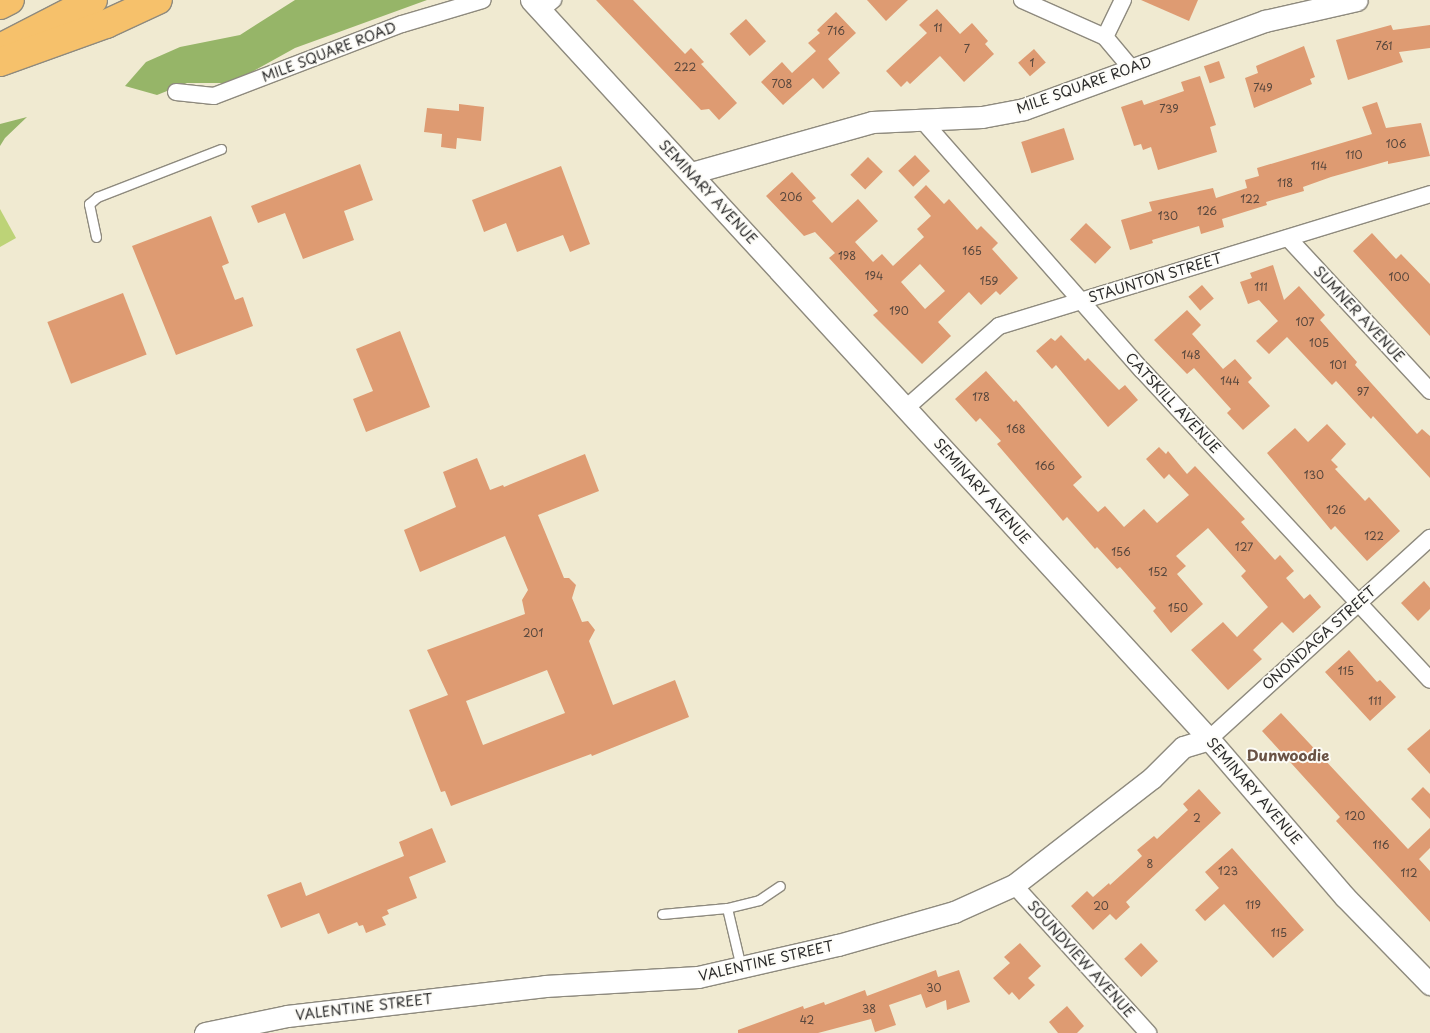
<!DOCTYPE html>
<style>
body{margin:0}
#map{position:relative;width:1430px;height:1033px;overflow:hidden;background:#f0ead1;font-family:"Playpen Sans",sans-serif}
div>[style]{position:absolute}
.green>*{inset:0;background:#bdd377}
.forest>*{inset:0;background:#96b568}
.building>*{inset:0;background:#de9b72;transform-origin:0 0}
.roads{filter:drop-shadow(1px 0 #8e8a7e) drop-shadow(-1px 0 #8e8a7e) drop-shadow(0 1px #8e8a7e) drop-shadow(0 -1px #8e8a7e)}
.service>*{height:9px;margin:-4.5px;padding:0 4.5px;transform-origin:4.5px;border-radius:4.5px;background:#fff}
.minor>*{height:16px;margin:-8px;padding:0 8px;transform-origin:8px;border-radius:8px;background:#fff}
.tertiary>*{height:21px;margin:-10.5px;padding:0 10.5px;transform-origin:10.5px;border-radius:10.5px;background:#fff}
.motorway>*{height:28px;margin:-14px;padding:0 14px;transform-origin:14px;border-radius:14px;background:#f6c16b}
span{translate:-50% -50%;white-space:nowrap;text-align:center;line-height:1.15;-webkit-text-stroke:4px #fdfcf7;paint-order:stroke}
.number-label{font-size:11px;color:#58473d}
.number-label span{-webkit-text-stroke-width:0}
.street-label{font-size:14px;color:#2b2b2b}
.neighbourhood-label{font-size:15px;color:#6a5244;font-weight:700}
</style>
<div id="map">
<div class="green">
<i style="clip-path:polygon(0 209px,16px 238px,0 247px)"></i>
</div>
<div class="forest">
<i style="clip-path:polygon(295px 0,427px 0,295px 48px,232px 83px,187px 83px,157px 95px,125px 86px,146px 62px,180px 47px,240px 35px)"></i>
<i style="clip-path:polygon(27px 117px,5px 138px,0 146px,0 124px)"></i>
</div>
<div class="building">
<i style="clip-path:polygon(596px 0,633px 0,685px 54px,691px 48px,704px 62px,701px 64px,737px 103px,719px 120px,709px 109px,701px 110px)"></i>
<i style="clip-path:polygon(867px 0,908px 0,886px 21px)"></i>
<i style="clip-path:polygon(1141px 0,1198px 0,1189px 21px)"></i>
<i style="clip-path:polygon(937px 9px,960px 34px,972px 23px,988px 41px,985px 44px,994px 54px,964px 82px,940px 56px,910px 84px,907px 81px,901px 87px,886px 71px,927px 33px,919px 25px)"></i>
<i style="clip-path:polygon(836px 12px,856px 33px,828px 59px,840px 73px,823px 89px,813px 78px,783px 105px,761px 82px,782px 62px,792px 73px,816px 51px,808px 43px,820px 33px,817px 30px)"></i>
<i style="left:746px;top:19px;width:30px;height:22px;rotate:48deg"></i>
<i style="clip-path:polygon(1391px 25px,1393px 30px,1430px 25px,1430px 48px,1399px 52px,1403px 62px,1348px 80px,1336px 40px)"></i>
<i style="clip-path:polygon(1304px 46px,1315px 77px,1310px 79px,1312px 84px,1254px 108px,1245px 78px,1258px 73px,1256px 66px)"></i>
<i style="left:1034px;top:49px;width:18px;height:21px;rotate:49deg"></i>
<i style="left:1219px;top:61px;width:18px;height:16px;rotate:71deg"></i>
<i style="clip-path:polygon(1200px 76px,1216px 125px,1210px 127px,1217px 152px,1158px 170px,1151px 147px,1143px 150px,1141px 144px,1134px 146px,1121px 107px,1142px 100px,1144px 105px,1184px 91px,1181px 82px)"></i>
<i style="clip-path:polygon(1377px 102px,1386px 128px,1421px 123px,1430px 156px,1388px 164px,1388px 161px,1331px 177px,1303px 187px,1304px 191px,1266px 202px,1267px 205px,1222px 219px,1224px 227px,1201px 234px,1199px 226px,1152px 240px,1153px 243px,1130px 250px,1121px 220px,1152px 211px,1149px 202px,1213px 188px,1216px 198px,1247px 188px,1245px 180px,1259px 176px,1257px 168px,1372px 134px,1362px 107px)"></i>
<i style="clip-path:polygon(459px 104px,484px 107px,481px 141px,457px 138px,456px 149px,441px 147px,442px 134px,424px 132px,427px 108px,459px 111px)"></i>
<i style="left:1064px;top:128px;width:33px;height:45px;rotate:72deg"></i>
<i style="left:915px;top:155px;width:22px;height:23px;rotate:47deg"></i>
<i style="left:868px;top:157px;width:21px;height:25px;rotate:45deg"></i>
<i style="clip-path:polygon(360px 164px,373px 200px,344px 211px,354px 240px,303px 259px,285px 213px,258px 223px,251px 206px)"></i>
<i style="clip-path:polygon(561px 166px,590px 244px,570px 252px,563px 235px,517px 252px,506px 223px,484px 232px,472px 200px)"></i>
<i style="clip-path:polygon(evenodd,792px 172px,816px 198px,812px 201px,832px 223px,858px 199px,878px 221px,855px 242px,873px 262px,882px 254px,893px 266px,924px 237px,917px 229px,931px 216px,914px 197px,926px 185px,944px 204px,949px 199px,977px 230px,981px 226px,998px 243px,992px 249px,1018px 278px,1000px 295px,996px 291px,981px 305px,969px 292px,938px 322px,951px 336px,922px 364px,873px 315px,878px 311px,829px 258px,835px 253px,815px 232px,804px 236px,766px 196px,792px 172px,920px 264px,945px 291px,925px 309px,901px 282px,920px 264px)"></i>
<i style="clip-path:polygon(211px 216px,229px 263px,222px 266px,235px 300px,243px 297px,253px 326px,176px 355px,132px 246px)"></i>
<i style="left:1086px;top:223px;width:35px;height:23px;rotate:44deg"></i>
<i style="clip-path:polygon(1372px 233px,1396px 259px,1401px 254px,1430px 284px,1430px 336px,1353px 251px)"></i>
<i style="clip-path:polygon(1273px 265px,1284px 300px,1299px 286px,1325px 315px,1320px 320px,1357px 362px,1355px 365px,1417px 434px,1422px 429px,1430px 436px,1430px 478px,1373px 416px,1371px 419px,1336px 381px,1332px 385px,1287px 337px,1269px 354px,1256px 341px,1278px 321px,1259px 300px,1248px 304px,1240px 282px,1252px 278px,1250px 273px)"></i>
<i style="left:1202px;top:285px;width:18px;height:18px;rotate:49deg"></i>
<i style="left:123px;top:293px;width:66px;height:81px;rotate:69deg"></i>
<i style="clip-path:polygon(1187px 310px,1201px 325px,1192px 334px,1223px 369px,1235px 359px,1252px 378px,1248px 382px,1270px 406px,1243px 430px,1227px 413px,1231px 409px,1194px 368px,1187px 374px,1154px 340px)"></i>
<i style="clip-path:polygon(400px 331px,430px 407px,366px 432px,353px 399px,373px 391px,356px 349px)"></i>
<i style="clip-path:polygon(1061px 335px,1085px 361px,1088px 358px,1119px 390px,1125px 385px,1138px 400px,1108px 427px,1056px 365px,1052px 369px,1036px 351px,1051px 338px,1055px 341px)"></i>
<i style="clip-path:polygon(986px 371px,1014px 402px,1016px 400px,1082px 477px,1073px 485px,1098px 512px,1105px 506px,1124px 527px,1144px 509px,1157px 523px,1189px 495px,1169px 474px,1164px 479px,1146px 459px,1159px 447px,1166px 454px,1168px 451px,1187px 474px,1195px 466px,1245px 519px,1241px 522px,1275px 560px,1280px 555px,1294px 571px,1286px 578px,1304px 599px,1310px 594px,1321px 607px,1293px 633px,1282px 622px,1253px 650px,1262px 659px,1228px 690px,1191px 650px,1223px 622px,1237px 637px,1268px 607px,1241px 576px,1246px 571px,1208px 528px,1176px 556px,1186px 566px,1177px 574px,1203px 604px,1171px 633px,1153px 611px,1156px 608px,1120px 567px,1117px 569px,1097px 547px,1095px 549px,1067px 517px,1063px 521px,997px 444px,1001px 441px,980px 418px,976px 422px,955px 399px)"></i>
<i style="clip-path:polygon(1327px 424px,1346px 444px,1331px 460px,1338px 467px,1335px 469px,1365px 501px,1369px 497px,1400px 531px,1367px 561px,1335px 526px,1331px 530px,1267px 453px,1295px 428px,1308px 442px)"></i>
<i style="clip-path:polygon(evenodd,585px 454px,599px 491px,538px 515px,564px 578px,569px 578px,576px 585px,572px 598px,582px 622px,588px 621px,595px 630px,589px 641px,613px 705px,675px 680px,689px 717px,592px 756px,591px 754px,451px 806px,445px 791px,441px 792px,409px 710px,448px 695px,427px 650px,525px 614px,522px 600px,528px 590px,505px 536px,420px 572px,404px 530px,456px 507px,443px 472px,477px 458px,490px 490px,503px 485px,504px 487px,585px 454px,547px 670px,565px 713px,483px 745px,466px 701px,547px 670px)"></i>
<i style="clip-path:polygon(1424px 581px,1430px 588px,1430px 609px,1418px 621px,1401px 603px)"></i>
<i style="clip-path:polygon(1349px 650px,1377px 682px,1380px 680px,1396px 697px,1370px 721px,1325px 672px)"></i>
<i style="clip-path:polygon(1281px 713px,1408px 849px,1430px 828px,1430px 848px,1419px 859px,1430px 871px,1430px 922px,1336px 821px,1340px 817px,1262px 731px)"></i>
<i style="clip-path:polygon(1430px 729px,1430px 774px,1407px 749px)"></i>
<i style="clip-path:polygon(1423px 787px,1430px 794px,1430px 819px,1411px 799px)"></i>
<i style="clip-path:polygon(1199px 789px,1221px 813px,1126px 902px,1130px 907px,1116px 920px,1110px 914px,1093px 930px,1071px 906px,1087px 891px,1093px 897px,1109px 883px,1110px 885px,1142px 856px,1137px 850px,1154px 836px,1157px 839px,1188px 810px,1183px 804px)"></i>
<i style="clip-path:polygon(432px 828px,446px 862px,409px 877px,417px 898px,387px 910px,389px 914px,382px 917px,386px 925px,366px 933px,363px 925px,359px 926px,357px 922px,328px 934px,319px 913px,281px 928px,267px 895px,301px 882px,306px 896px,404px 856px,399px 842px)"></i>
<i style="clip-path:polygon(1232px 848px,1304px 930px,1273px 958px,1224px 904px,1205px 921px,1195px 910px,1219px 888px,1205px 872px)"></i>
<i style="clip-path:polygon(1020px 943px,1041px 966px,1028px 978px,1035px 985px,1019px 1000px,1012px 992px,1009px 995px,993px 978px,1010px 963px,1004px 957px)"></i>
<i style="left:1141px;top:943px;width:25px;height:23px;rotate:47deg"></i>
<i style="clip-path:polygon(936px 970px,938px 977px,959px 970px,970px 1002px,947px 1010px,946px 1000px,926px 1008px,921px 994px,889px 1005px,896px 1025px,875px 1032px,871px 1019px,818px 1033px,738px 1033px,738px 1030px,803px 1006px,804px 1009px,824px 1002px,825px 1005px,865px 990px,867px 996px)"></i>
<i style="clip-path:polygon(1067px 1006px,1084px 1026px,1077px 1033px,1058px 1033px,1049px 1022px)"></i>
</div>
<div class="roads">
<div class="service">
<i style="left:96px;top:237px;width:34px;rotate:-102deg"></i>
<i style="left:89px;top:204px;width:11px;rotate:-41deg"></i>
<i style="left:97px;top:197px;width:133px;rotate:-21.2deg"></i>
<i style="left:727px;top:908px;width:33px;rotate:-14deg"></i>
<i style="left:759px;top:900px;width:25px;rotate:-34deg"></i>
<i style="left:662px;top:914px;width:65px;rotate:-5.3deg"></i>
<i style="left:727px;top:908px;width:61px;rotate:76.7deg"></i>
</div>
<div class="minor">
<i style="left:1022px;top:0;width:91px;rotate:24deg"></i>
<i style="left:1105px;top:37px;width:40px;rotate:50deg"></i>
<i style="left:541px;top:10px;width:16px;rotate:-40deg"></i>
<i style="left:1105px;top:37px;width:41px;rotate:-64.1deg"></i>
<i style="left:176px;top:92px;width:38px;rotate:6deg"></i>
<i style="left:214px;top:96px;width:201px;rotate:-21deg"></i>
<i style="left:402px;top:24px;width:84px;rotate:-16.5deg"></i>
<i style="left:923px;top:121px;width:332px;rotate:48.7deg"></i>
<i style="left:1142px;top:370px;width:423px;rotate:47.1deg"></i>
<i style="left:1288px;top:238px;width:209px;rotate:47.1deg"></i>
<i style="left:906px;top:408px;width:124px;rotate:-41.4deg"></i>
<i style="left:999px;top:326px;width:451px;rotate:-17deg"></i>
<i style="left:1209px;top:739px;width:299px;rotate:-42.3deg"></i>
<i style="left:1014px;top:885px;width:200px;rotate:47.8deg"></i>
</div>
<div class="tertiary">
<i style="left:531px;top:0;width:1003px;rotate:47.46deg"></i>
<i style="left:1209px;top:739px;width:208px;rotate:49.3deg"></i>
<i style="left:1345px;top:897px;width:122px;rotate:45.7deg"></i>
<i style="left:691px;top:173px;width:188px;rotate:-15.7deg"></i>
<i style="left:872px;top:122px;width:110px;rotate:-2.6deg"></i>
<i style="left:982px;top:117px;width:43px;rotate:-10.8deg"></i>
<i style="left:1024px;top:109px;width:257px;rotate:-20.1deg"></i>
<i style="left:1265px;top:21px;width:94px;rotate:-12.9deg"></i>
<i style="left:205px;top:1033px;width:84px;rotate:-11.7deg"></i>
<i style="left:287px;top:1016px;width:260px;rotate:-6.6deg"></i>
<i style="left:545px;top:986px;width:153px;rotate:-3.4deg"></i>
<i style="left:698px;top:977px;width:144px;rotate:-12.9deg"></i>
<i style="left:838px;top:945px;width:121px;rotate:-15.9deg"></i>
<i style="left:954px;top:912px;width:66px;rotate:-24.2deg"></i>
<i style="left:1014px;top:885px;width:175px;rotate:-37.8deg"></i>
<i style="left:1152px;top:778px;width:44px;rotate:-45deg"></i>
<i style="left:1183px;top:747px;width:27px;rotate:-17deg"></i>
</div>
<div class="motorway">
<i style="left:0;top:5px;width:11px;rotate:-27deg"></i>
<i style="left:4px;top:46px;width:100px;rotate:-27.3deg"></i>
<i style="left:0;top:62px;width:113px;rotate:-19.7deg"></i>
<i style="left:106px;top:24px;width:57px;rotate:-24.8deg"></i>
</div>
</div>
<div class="number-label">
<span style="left:938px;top:28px">11</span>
<span style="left:836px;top:31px">716</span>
<span style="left:1384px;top:46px">761</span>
<span style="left:967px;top:49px">7</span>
<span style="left:1032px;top:63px">1</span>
<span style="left:685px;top:67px">222</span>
<span style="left:782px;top:84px">708</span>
<span style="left:1263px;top:88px">749</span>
<span style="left:1169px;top:109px">739</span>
<span style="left:1396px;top:144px">106</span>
<span style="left:1354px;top:155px">110</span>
<span style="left:1319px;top:166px">114</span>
<span style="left:1285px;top:183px">118</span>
<span style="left:791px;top:197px">206</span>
<span style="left:1250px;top:199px">122</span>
<span style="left:1207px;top:211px">126</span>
<span style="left:1168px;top:216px">130</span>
<span style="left:972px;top:251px">165</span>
<span style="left:847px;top:256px">198</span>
<span style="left:874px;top:276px">194</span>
<span style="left:1399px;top:277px">100</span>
<span style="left:989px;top:281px">159</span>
<span style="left:1261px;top:287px">111</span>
<span style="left:899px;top:311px">190</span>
<span style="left:1305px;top:322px">107</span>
<span style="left:1319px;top:343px">105</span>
<span style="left:1191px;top:355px">148</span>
<span style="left:1338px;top:365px">101</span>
<span style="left:1230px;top:381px">144</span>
<span style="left:1363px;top:392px">97</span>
<span style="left:981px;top:397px">178</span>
<span style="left:1016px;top:429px">168</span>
<span style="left:1045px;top:466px">166</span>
<span style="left:1314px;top:475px">130</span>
<span style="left:1336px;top:510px">126</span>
<span style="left:1374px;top:536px">122</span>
<span style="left:1244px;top:547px">127</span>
<span style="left:1121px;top:552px">156</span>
<span style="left:1158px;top:572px">152</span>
<span style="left:1178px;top:608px">150</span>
<span style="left:533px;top:633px">201</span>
<span style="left:1346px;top:671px">115</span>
<span style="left:1375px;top:701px">111</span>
<span style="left:1355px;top:816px">120</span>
<span style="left:1197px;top:818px">2</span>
<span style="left:1381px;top:845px">116</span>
<span style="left:1150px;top:864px">8</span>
<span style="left:1228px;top:871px">123</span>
<span style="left:1409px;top:873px">112</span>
<span style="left:1253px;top:905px">119</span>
<span style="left:1101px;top:906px">20</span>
<span style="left:1279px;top:933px">115</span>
<span style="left:934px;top:988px">30</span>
<span style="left:869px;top:1009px">38</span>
<span style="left:807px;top:1020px">42</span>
</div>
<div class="street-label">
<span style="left:329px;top:52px;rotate:-21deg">MILE SQUARE ROAD</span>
<span style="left:1084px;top:85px;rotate:-20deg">MILE SQUARE ROAD</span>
<span style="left:708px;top:192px;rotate:47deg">SEMINARY AVENUE</span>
<span style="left:1155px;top:278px;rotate:-17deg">STAUNTON STREET</span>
<span style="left:1359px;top:314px;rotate:47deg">SUMNER AVENUE</span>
<span style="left:1173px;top:403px;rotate:47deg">CATSKILL AVENUE</span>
<span style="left:982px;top:491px;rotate:48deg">SEMINARY AVENUE</span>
<span style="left:1319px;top:638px;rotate:-42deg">ONONDAGA STREET</span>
<span style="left:1254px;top:791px;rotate:49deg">SEMINARY AVENUE</span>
<span style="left:1081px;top:959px;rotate:48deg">SOUNDVIEW AVENUE</span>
<span style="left:766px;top:961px;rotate:-13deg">VALENTINE STREET</span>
<span style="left:364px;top:1007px;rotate:-7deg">VALENTINE STREET</span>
</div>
<div class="neighbourhood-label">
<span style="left:1288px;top:755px">Dunwoodie</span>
</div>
</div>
